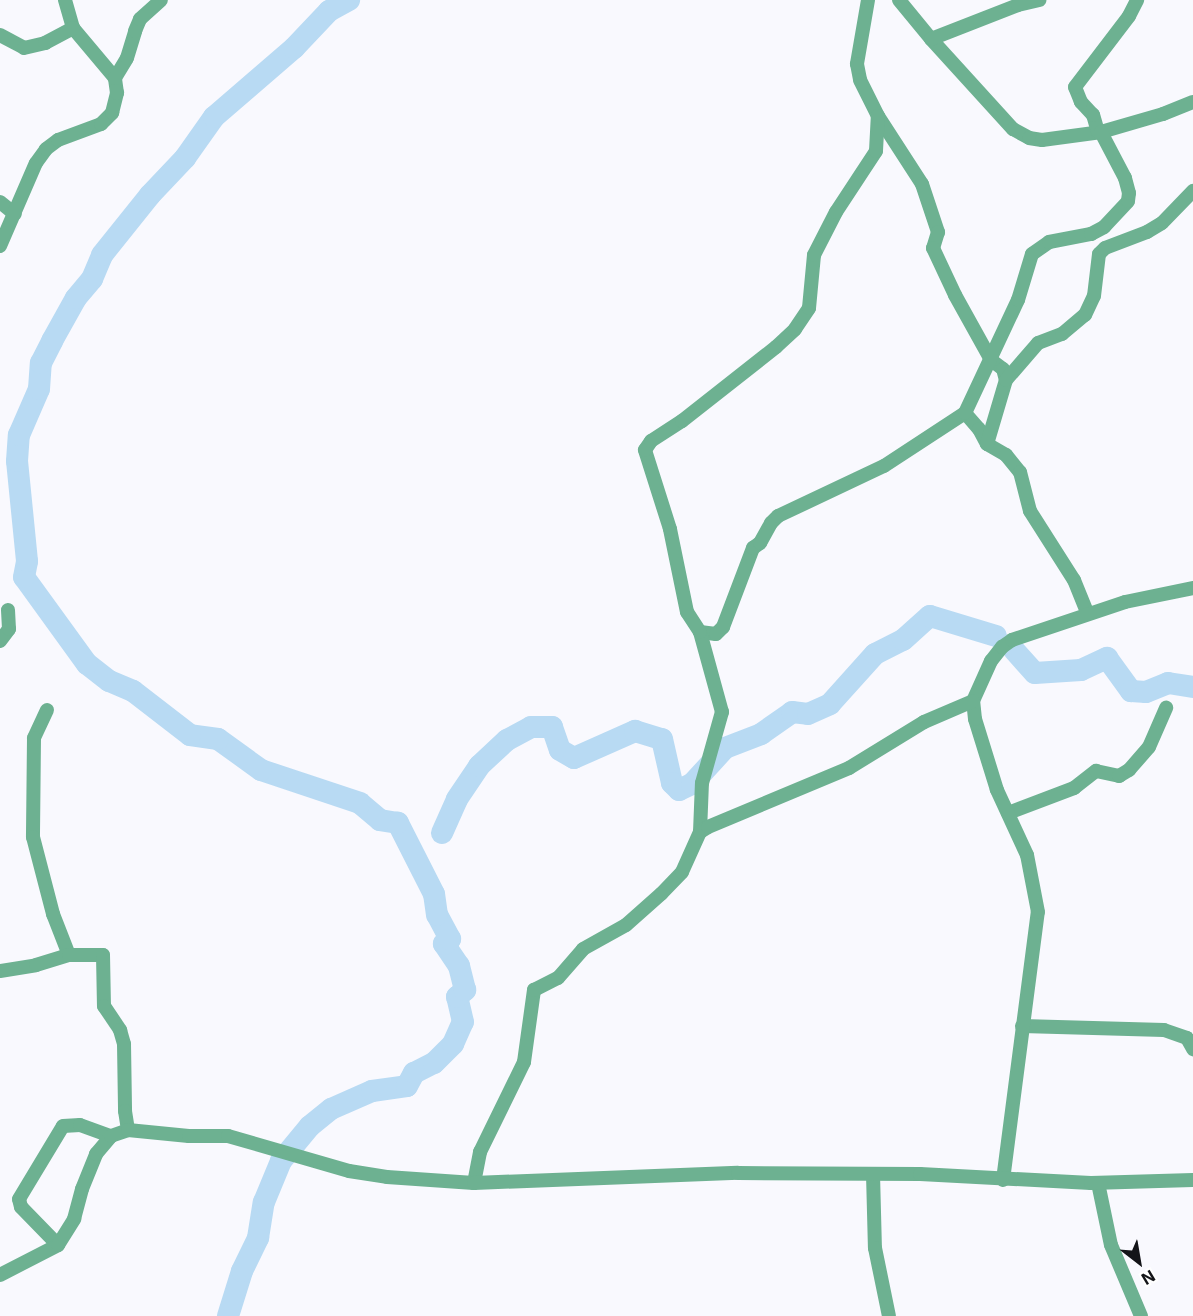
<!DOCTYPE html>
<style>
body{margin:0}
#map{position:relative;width:1193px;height:1316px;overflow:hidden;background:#f9f9fe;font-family:Inter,sans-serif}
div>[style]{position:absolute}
.river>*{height:22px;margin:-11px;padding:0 11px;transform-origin:11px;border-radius:11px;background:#b8daf3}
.minor>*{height:14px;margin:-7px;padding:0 7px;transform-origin:7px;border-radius:7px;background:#6db191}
span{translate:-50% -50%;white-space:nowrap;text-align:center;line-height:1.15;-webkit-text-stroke:5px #fff;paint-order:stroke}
.north{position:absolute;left:1109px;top:1232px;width:60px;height:60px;-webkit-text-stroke:4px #fff;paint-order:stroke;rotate:149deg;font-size:16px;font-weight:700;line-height:24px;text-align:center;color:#131418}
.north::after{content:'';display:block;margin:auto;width:21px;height:27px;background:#131418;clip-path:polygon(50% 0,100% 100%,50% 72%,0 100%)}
</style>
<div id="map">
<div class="river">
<i style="left:1014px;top:650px;width:31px;rotate:48deg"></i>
<i style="left:1035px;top:673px;width:46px;rotate:-3.7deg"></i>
<i style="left:1081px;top:670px;width:29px;rotate:-25deg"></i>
<i style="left:1107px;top:658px;width:41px;rotate:54deg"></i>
<i style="left:1131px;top:691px;width:15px;rotate:4deg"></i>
<i style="left:1146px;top:692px;width:24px;rotate:-22deg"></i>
<i style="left:1168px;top:683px;width:25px;rotate:9deg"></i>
<i style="left:442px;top:833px;width:37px;rotate:-66deg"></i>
<i style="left:457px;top:799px;width:40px;rotate:-56deg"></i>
<i style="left:479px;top:766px;width:38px;rotate:-43deg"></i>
<i style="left:507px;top:740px;width:27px;rotate:-28deg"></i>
<i style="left:531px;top:727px;width:21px"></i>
<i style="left:552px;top:727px;width:24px;rotate:71deg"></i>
<i style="left:560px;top:750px;width:16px;rotate:30deg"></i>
<i style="left:574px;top:758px;width:67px;rotate:-23.9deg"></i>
<i style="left:635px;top:731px;width:28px;rotate:17deg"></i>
<i style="left:662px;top:739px;width:45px;rotate:77.2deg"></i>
<i style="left:672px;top:783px;width:10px;rotate:45deg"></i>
<i style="left:679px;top:790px;width:14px;rotate:-25deg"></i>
<i style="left:692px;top:784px;width:49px;rotate:-47.5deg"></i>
<i style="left:725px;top:748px;width:39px;rotate:-21deg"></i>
<i style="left:761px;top:734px;width:38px;rotate:-35deg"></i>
<i style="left:792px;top:712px;width:16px;rotate:7deg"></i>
<i style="left:808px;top:714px;width:24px;rotate:-24deg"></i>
<i style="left:830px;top:704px;width:67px;rotate:-48deg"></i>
<i style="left:875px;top:654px;width:31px;rotate:-27deg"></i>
<i style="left:903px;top:640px;width:36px;rotate:-42deg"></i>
<i style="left:930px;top:616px;width:69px;rotate:16.9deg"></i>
<i style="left:228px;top:1316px;width:47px;rotate:-72.7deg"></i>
<i style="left:242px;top:1271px;width:37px;rotate:-64deg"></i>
<i style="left:258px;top:1238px;width:36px;rotate:-81deg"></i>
<i style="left:264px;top:1202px;width:44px;rotate:-67.5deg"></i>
<i style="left:281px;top:1161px;width:45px;rotate:-50.4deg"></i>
<i style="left:310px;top:1126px;width:27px;rotate:-39deg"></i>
<i style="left:331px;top:1109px;width:45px;rotate:-23.7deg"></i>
<i style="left:372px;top:1091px;width:35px;rotate:-8deg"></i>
<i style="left:407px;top:1086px;width:15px;rotate:-62deg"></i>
<i style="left:414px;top:1073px;width:22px;rotate:-27deg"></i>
<i style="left:434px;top:1063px;width:27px;rotate:-45deg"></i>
<i style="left:453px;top:1044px;width:24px;rotate:-66deg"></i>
<i style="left:463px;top:1022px;width:26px;rotate:-103deg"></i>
<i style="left:457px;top:997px;width:11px;rotate:-41deg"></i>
<i style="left:465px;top:990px;width:25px;rotate:-104deg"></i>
<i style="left:459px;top:966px;width:27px;rotate:-124deg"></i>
<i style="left:444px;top:944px;width:8px;rotate:-40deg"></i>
<i style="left:450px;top:939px;width:27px;rotate:-118deg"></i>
<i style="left:437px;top:915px;width:21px;rotate:-98deg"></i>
<i style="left:434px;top:894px;width:80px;rotate:-116.9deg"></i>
<i style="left:398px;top:823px;width:18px;rotate:-171deg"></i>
<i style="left:380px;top:820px;width:26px;rotate:-140deg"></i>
<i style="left:360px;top:803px;width:104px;rotate:-161.6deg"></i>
<i style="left:261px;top:770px;width:53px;rotate:-144.2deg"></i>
<i style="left:218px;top:739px;width:28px;rotate:-172deg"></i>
<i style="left:190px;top:735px;width:72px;rotate:-142.3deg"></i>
<i style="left:133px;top:691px;width:26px;rotate:-157deg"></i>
<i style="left:109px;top:681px;width:28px;rotate:-142deg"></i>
<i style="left:87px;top:664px;width:107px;rotate:-125.9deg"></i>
<i style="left:24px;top:577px;width:16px;rotate:-79deg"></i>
<i style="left:27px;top:561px;width:100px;rotate:-95.7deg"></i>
<i style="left:17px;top:461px;width:26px;rotate:-86deg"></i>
<i style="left:19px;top:435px;width:50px;rotate:-66.5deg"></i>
<i style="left:39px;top:389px;width:26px;rotate:-86deg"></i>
<i style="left:41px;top:363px;width:25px;rotate:-63deg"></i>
<i style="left:52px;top:341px;width:49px;rotate:-60.8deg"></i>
<i style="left:76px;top:298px;width:25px;rotate:-50deg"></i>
<i style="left:92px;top:279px;width:26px;rotate:-67deg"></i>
<i style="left:102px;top:255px;width:77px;rotate:-51.3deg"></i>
<i style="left:150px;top:195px;width:51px;rotate:-46.6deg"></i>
<i style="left:185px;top:158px;width:50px;rotate:-54.7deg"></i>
<i style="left:214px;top:117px;width:106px;rotate:-40.8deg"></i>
<i style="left:294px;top:48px;width:51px;rotate:-46.6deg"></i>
<i style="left:329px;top:11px;width:23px;rotate:-29deg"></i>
</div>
<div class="minor">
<i style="left:65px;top:0;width:29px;rotate:74deg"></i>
<i style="left:73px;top:28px;width:65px;rotate:50deg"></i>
<i style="left:868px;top:0;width:65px;rotate:99.8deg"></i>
<i style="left:857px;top:64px;width:16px;rotate:79deg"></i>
<i style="left:860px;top:80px;width:40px;rotate:63.4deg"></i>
<i style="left:878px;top:116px;width:81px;rotate:57.1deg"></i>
<i style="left:922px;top:184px;width:51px;rotate:71.6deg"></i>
<i style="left:938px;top:232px;width:17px;rotate:107deg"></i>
<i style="left:933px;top:248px;width:52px;rotate:64.9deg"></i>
<i style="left:955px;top:295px;width:74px;rotate:61deg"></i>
<i style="left:991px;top:360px;width:15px;rotate:37deg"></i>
<i style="left:1003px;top:369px;width:11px;rotate:75deg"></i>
<i style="left:899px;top:0;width:50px;rotate:50.6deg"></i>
<i style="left:931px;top:39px;width:122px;rotate:47.7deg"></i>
<i style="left:1013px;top:129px;width:18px;rotate:29deg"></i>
<i style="left:1029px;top:138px;width:13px;rotate:9deg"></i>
<i style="left:1042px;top:140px;width:60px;rotate:-7.7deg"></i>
<i style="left:1101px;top:132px;width:65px;rotate:-16.2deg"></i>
<i style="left:1163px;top:114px;width:32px;rotate:-22deg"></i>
<i style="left:0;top:35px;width:27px;rotate:28deg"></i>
<i style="left:24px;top:48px;width:22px;rotate:-13deg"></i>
<i style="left:45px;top:43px;width:32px;rotate:-28deg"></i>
<i style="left:931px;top:39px;width:93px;rotate:-21.3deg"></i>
<i style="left:1018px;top:5px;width:22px;rotate:-13deg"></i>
<i style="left:1098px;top:132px;width:18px;rotate:-106deg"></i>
<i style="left:1093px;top:115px;width:18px;rotate:-133deg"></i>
<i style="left:1081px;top:102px;width:16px;rotate:-112deg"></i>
<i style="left:1075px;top:87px;width:89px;rotate:-52.7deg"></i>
<i style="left:1129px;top:16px;width:18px;rotate:-63deg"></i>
<i style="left:0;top:202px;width:19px;rotate:39deg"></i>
<i style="left:0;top:246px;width:90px;rotate:-66.6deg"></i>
<i style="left:36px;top:163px;width:17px;rotate:-54deg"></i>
<i style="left:46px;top:149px;width:15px;rotate:-37deg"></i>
<i style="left:58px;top:140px;width:46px;rotate:-20.4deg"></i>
<i style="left:101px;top:124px;width:16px;rotate:-45deg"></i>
<i style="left:112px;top:113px;width:21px;rotate:-76deg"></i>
<i style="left:117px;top:93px;width:15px;rotate:-98deg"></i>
<i style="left:115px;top:78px;width:23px;rotate:-59deg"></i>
<i style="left:127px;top:58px;width:28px;rotate:-73deg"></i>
<i style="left:135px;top:31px;width:13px;rotate:-67deg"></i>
<i style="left:140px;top:19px;width:28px;rotate:-42deg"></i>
<i style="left:965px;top:413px;width:21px;rotate:49deg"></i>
<i style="left:979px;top:429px;width:17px;rotate:62deg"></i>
<i style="left:987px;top:444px;width:22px;rotate:30deg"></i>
<i style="left:1006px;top:455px;width:22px;rotate:51deg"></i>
<i style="left:1020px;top:472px;width:40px;rotate:75.6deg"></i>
<i style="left:1030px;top:511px;width:82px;rotate:57.5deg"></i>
<i style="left:1074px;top:580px;width:35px;rotate:68deg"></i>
<i style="left:987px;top:444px;width:67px;rotate:-73.5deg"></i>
<i style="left:1006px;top:380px;width:49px;rotate:-49.1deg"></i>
<i style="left:1038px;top:343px;width:26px;rotate:-21deg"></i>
<i style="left:1062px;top:334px;width:30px;rotate:-40deg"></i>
<i style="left:1085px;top:315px;width:21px;rotate:-65deg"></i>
<i style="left:1094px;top:296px;width:42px;rotate:-83.2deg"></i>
<i style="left:1099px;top:254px;width:8px;rotate:-45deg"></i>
<i style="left:1105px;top:248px;width:45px;rotate:-20.9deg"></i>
<i style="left:1147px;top:232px;width:17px;rotate:-31deg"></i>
<i style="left:1162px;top:223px;width:45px;rotate:-45.9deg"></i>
<i style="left:700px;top:632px;width:16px;rotate:7deg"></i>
<i style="left:716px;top:634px;width:10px;rotate:-45deg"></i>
<i style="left:723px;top:627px;width:85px;rotate:-69.2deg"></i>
<i style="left:753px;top:548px;width:9px;rotate:-36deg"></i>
<i style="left:760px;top:543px;width:23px;rotate:-61deg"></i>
<i style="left:771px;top:523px;width:10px;rotate:-45deg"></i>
<i style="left:778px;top:516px;width:117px;rotate:-25.3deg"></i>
<i style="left:884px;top:466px;width:97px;rotate:-33.2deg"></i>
<i style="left:965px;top:413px;width:125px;rotate:-64.9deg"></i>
<i style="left:1018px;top:300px;width:48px;rotate:-73.1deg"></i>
<i style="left:1032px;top:254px;width:21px;rotate:-35deg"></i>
<i style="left:1049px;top:242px;width:43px;rotate:-10.8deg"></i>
<i style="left:1091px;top:234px;width:15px;rotate:-28deg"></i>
<i style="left:1104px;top:227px;width:35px;rotate:-47deg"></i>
<i style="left:1128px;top:201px;width:8px;rotate:-83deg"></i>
<i style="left:1129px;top:193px;width:16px;rotate:-105deg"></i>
<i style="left:1125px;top:178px;width:52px;rotate:-117.6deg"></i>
<i style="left:0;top:641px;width:15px;rotate:-53deg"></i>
<i style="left:9px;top:629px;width:19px;rotate:-93deg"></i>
<i style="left:47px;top:710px;width:31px;rotate:115deg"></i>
<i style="left:34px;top:738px;width:99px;rotate:90.6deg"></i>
<i style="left:33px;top:837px;width:80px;rotate:75.4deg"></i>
<i style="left:53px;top:914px;width:44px;rotate:68.7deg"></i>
<i style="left:1008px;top:813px;width:71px;rotate:-20.7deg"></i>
<i style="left:1074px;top:788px;width:28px;rotate:-38deg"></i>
<i style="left:1096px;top:771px;width:24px;rotate:12deg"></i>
<i style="left:1119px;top:776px;width:12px;rotate:-31deg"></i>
<i style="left:1129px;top:770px;width:30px;rotate:-49deg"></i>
<i style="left:1149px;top:747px;width:43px;rotate:-66.4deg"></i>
<i style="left:700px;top:832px;width:49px;rotate:-87.7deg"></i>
<i style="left:702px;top:783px;width:74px;rotate:-74.3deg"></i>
<i style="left:722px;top:712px;width:83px;rotate:-105.4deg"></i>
<i style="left:700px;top:632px;width:24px;rotate:-123deg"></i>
<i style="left:687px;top:612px;width:85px;rotate:-101.6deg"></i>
<i style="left:670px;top:529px;width:83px;rotate:-107.6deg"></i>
<i style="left:645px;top:450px;width:11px;rotate:-56deg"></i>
<i style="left:651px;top:441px;width:37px;rotate:-33deg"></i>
<i style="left:682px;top:421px;width:120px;rotate:-38.2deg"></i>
<i style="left:776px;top:347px;width:26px;rotate:-43deg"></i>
<i style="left:795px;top:329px;width:25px;rotate:-56deg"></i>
<i style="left:809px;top:308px;width:53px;rotate:-84.6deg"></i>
<i style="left:814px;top:255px;width:48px;rotate:-62.9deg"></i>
<i style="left:836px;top:212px;width:73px;rotate:-56.7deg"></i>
<i style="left:876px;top:151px;width:35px;rotate:-87deg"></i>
<i style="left:0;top:971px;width:36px;rotate:-9deg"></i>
<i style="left:36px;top:965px;width:34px;rotate:-17deg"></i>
<i style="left:69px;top:955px;width:34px"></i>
<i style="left:103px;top:955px;width:51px;rotate:88.9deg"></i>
<i style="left:104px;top:1006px;width:29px;rotate:56deg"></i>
<i style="left:120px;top:1030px;width:15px;rotate:74deg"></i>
<i style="left:124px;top:1044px;width:67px;rotate:89.1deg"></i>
<i style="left:125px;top:1111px;width:19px;rotate:81deg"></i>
<i style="left:1022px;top:1026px;width:142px;rotate:1.6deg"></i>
<i style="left:1164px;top:1030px;width:24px;rotate:19deg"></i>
<i style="left:1187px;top:1038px;width:13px;rotate:61deg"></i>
<i style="left:873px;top:1174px;width:74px;rotate:88.5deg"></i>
<i style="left:875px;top:1248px;width:69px;rotate:78.4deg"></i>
<i style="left:1003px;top:1180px;width:270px;rotate:-82.6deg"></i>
<i style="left:1038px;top:912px;width:58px;rotate:-100.9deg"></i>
<i style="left:1027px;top:855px;width:72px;rotate:-114.8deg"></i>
<i style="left:997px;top:790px;width:74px;rotate:-107.2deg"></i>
<i style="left:975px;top:719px;width:18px;rotate:-96deg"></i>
<i style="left:973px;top:701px;width:44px;rotate:-65.8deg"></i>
<i style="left:991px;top:661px;width:18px;rotate:-52deg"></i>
<i style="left:1002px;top:647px;width:12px;rotate:-35deg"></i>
<i style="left:1012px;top:640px;width:119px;rotate:-18.6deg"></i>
<i style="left:1125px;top:602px;width:69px;rotate:-11.6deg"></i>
<i style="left:474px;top:1183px;width:32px;rotate:-79deg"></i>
<i style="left:480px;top:1152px;width:100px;rotate:-63.9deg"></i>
<i style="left:524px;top:1062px;width:73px;rotate:-82.1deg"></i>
<i style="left:534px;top:990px;width:27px;rotate:-27deg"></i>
<i style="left:558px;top:978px;width:38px;rotate:-49deg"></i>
<i style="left:583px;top:949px;width:49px;rotate:-29.2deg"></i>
<i style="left:626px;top:925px;width:47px;rotate:-41.5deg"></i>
<i style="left:661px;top:894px;width:30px;rotate:-46deg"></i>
<i style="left:682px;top:872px;width:44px;rotate:-65.8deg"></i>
<i style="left:700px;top:832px;width:9px;rotate:-32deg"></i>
<i style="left:708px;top:827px;width:153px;rotate:-22.7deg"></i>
<i style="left:849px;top:768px;width:88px;rotate:-31.5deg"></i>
<i style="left:924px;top:722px;width:53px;rotate:-23.2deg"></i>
<i style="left:1098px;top:1183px;width:63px;rotate:78.2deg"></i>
<i style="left:1111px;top:1245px;width:77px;rotate:67.1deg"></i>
<i style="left:58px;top:1245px;width:53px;rotate:-134.2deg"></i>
<i style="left:21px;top:1207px;width:8px;rotate:-104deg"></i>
<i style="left:19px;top:1199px;width:85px;rotate:-58.9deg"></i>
<i style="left:63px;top:1126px;width:17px;rotate:-3deg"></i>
<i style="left:80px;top:1125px;width:33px;rotate:20deg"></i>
<i style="left:0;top:1275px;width:65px;rotate:-27.3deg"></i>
<i style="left:58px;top:1245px;width:31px;rotate:-58deg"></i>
<i style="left:74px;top:1219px;width:31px;rotate:-75deg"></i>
<i style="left:82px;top:1189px;width:38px;rotate:-68deg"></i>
<i style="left:96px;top:1154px;width:23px;rotate:-50deg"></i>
<i style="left:111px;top:1136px;width:18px;rotate:-19deg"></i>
<i style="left:128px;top:1130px;width:61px;rotate:5.6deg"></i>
<i style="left:189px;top:1136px;width:39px"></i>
<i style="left:228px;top:1136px;width:126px;rotate:16.1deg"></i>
<i style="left:349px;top:1171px;width:38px;rotate:9deg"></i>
<i style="left:387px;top:1177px;width:87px;rotate:3.9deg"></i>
<i style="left:474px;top:1183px;width:264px;rotate:-2.2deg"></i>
<i style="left:738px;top:1173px;width:182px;rotate:0.3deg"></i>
<i style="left:920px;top:1174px;width:171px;rotate:3deg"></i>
<i style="left:1091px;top:1183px;width:102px;rotate:-1.7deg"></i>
</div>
<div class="north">N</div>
</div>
